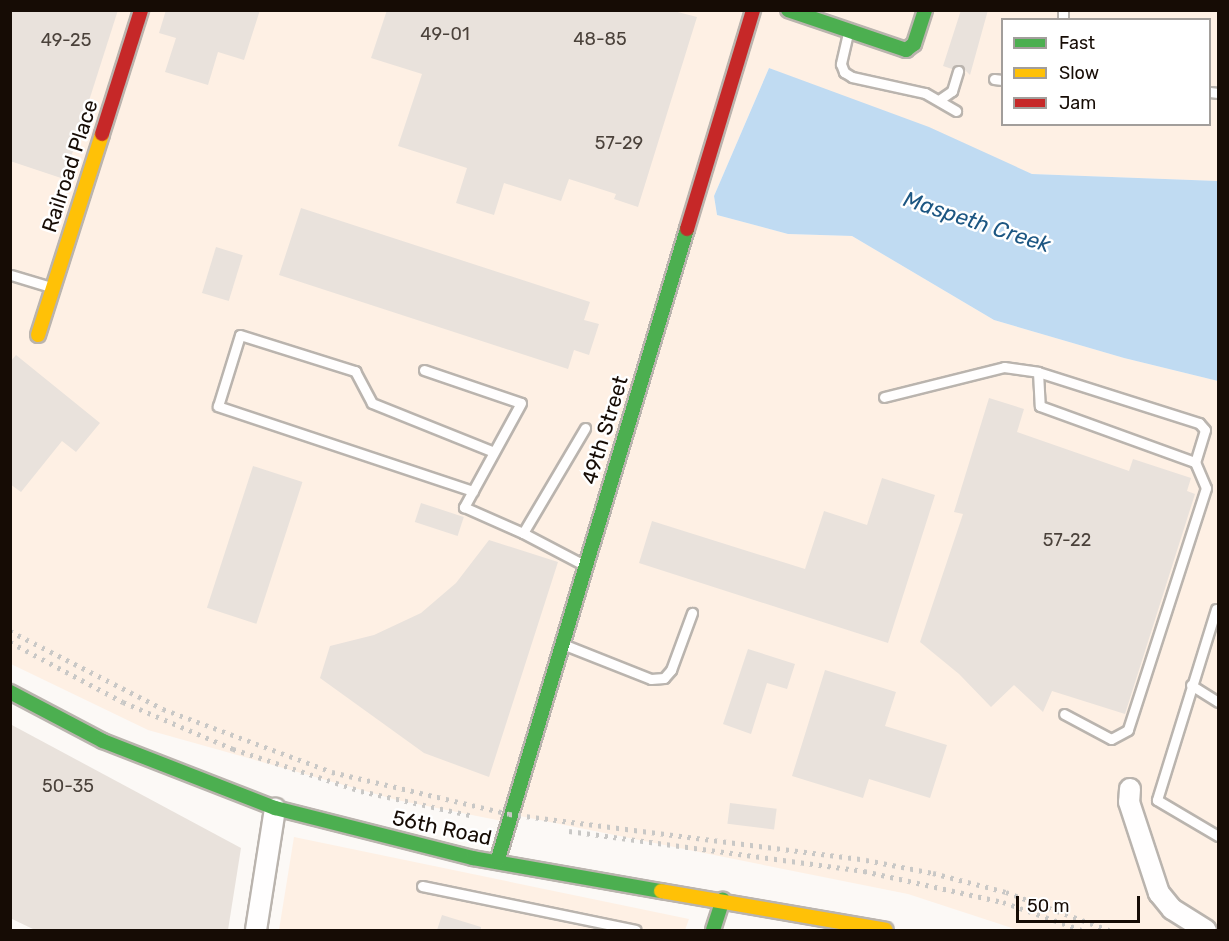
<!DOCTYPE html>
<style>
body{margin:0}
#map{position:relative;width:1229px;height:941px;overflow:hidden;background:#fcf9f6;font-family:Rubik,sans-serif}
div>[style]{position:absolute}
.built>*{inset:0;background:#fef0e4}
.water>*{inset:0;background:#c0dbf2}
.building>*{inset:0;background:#e9e2dc;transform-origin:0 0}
.roads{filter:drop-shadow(2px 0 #bab4ae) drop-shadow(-2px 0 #bab4ae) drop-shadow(0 2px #bab4ae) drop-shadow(0 -2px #bab4ae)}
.lane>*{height:9px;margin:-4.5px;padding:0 4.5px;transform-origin:4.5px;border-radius:4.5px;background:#fffefe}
.street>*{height:20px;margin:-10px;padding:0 10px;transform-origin:10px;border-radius:10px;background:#fffefe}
.fast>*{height:14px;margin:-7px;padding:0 7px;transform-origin:7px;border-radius:7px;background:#4caf50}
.slow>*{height:14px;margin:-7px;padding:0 7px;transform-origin:7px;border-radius:7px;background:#ffc107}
.jam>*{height:14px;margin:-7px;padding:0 7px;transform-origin:7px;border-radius:7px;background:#c62828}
.rail>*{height:4.5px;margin-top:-2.25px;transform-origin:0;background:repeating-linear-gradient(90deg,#c9c8c6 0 3px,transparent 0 9px)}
span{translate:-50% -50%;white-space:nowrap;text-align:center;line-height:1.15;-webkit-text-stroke:5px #fff;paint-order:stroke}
.number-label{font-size:18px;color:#4b423b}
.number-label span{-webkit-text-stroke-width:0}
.street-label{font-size:21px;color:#160c05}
.water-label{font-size:22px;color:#1c5682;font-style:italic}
.frame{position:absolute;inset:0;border:12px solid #160c05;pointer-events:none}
.legend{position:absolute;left:1001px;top:18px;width:210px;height:108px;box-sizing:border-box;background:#fff;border:2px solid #a29e9b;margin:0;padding:8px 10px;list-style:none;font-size:18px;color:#160c05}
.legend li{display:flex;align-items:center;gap:12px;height:30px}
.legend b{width:30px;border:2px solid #a29e9b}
.scale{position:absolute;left:1016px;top:896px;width:124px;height:27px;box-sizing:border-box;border:3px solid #160c05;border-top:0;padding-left:8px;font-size:18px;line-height:21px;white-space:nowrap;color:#160c05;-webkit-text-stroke:4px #fff;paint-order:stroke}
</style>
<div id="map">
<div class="built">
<i style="clip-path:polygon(evenodd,10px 11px,1218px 11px,1218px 181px,1032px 174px,769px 68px,714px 196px,717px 215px,788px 234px,852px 236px,994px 320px,1124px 358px,1218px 381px,1218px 930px,1018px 930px,908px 894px,510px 814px,507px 822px,397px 800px,148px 730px,11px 664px,10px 11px,1002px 20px,1210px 20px,1210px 124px,1002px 124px,1002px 20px)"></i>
<i style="clip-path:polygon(294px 837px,689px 919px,685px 930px,279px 930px)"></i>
</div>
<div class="water">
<i style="clip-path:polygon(769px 68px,929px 127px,1032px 174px,1218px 181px,1218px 381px,1124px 358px,994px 320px,852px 236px,788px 234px,717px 215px,714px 196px)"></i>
</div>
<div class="building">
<i style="clip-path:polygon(10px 10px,118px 10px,64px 179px,10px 161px)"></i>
<i style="clip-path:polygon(166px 10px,260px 10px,244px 60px,218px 52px,208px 85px,165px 72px,176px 38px,159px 33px)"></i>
<i style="clip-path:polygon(387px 10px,670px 10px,697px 17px,638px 207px,614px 199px,616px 194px,569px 179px,561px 201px,504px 183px,494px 215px,456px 203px,467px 168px,398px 146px,422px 74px,371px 58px)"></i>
<i style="clip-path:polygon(961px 10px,988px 10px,970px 75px,960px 65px,952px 69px,943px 66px)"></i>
<i style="clip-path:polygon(301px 208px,590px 302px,584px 320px,599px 324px,589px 355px,574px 350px,568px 369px,279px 275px)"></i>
<i style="left:216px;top:247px;width:28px;height:48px;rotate:17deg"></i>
<i style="clip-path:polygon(16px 355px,100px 423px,76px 452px,62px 441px,21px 492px,10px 484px,10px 362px)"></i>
<i style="clip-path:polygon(989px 398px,1024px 409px,1017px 432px,1129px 471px,1133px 459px,1191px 478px,1187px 491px,1195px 494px,1125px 714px,1052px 691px,1043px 712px,1014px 685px,991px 707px,959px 674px,920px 642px,963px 514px,954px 512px)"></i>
<i style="left:253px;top:466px;width:52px;height:149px;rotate:18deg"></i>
<i style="clip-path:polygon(882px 478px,935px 495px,888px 643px,639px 563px,652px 521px,805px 569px,824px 511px,867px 525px)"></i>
<i style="left:421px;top:503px;width:45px;height:20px;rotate:18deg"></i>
<i style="clip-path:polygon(489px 540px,558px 562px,489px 777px,424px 753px,320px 678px,330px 646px,374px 635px,421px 613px,456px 583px)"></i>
<i style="clip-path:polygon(748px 649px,795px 664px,787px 689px,767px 683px,751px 734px,723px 724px)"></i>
<i style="clip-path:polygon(825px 670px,896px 692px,885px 726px,947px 745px,930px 798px,869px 779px,863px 798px,792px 776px)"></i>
<i style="clip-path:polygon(10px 724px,241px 848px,228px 930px,35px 930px,10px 918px)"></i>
<i style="left:730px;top:803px;width:47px;height:21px;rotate:7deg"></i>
<i style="clip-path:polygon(442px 915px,481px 927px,481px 930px,437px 930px)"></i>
</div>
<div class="roads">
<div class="lane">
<i style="left:1063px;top:20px;width:10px;rotate:-90deg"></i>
<i style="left:848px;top:33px;width:32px;rotate:103deg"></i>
<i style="left:841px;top:64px;width:9px;rotate:69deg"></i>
<i style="left:844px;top:72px;width:9px;rotate:32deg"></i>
<i style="left:852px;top:77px;width:75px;rotate:12.4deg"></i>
<i style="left:925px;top:93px;width:36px;rotate:30deg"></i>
<i style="left:994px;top:79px;width:8px;rotate:7deg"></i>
<i style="left:1210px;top:92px;width:8px;rotate:7deg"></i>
<i style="left:939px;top:100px;width:16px;rotate:-35deg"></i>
<i style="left:952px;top:91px;width:21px;rotate:-73deg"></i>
<i style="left:11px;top:275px;width:42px;rotate:16.7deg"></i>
<i style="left:424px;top:370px;width:102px;rotate:18.8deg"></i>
<i style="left:521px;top:403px;width:119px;rotate:118.7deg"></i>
<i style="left:464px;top:507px;width:64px;rotate:23.8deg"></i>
<i style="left:1038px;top:372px;width:34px;rotate:87deg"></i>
<i style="left:1040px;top:406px;width:165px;rotate:19.9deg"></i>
<i style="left:884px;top:397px;width:124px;rotate:-14deg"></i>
<i style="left:1004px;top:367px;width:34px;rotate:8deg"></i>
<i style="left:1038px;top:372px;width:169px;rotate:17.6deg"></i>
<i style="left:1199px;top:423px;width:9px;rotate:49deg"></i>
<i style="left:1205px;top:430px;width:34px;rotate:107deg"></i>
<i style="left:1195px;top:462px;width:28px;rotate:67deg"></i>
<i style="left:1206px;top:488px;width:254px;rotate:107.9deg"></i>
<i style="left:1128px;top:730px;width:19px;rotate:152deg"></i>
<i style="left:1111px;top:739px;width:53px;rotate:-152deg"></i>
<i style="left:473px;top:491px;width:269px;rotate:-161.6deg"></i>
<i style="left:218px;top:406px;width:74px;rotate:-72.8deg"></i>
<i style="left:240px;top:335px;width:121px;rotate:17.4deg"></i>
<i style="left:355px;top:371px;width:36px;rotate:62deg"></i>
<i style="left:372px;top:403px;width:131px;rotate:21.9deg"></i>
<i style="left:584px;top:565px;width:69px;rotate:-152.3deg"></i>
<i style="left:523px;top:533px;width:122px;rotate:-59.4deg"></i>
<i style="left:1216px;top:609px;width:200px;rotate:107.2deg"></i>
<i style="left:1157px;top:800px;width:71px;rotate:30.5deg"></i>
<i style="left:565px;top:645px;width:92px;rotate:21.6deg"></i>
<i style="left:651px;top:679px;width:13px;rotate:-4deg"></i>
<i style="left:664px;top:678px;width:11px;rotate:-49deg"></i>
<i style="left:671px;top:670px;width:61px;rotate:-69.8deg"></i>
<i style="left:1191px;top:685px;width:32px;rotate:32deg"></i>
<i style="left:422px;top:886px;width:218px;rotate:11.6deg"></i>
</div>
<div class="street">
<i style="left:1130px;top:789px;width:13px;rotate:94deg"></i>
<i style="left:1129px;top:802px;width:96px;rotate:71.8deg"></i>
<i style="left:1159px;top:893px;width:21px;rotate:51deg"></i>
<i style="left:1172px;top:909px;width:40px;rotate:32deg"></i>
<i style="left:256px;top:930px;width:123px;rotate:-81.1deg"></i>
</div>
<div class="fast">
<i style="left:788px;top:10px;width:125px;rotate:18.7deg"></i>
<i style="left:906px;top:50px;width:10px;rotate:-37deg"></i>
<i style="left:914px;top:44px;width:36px;rotate:-72deg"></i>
<i style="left:10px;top:692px;width:105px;rotate:27.8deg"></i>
<i style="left:103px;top:741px;width:185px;rotate:21.3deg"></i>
<i style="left:275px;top:808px;width:204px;rotate:14.2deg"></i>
<i style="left:473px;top:858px;width:191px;rotate:10deg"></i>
<i style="left:497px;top:862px;width:661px;rotate:-73.29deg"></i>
<i style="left:713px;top:930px;width:32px;rotate:-72deg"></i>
</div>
<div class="slow">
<i style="left:38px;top:335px;width:211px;rotate:-72.3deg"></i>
<i style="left:661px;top:891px;width:228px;rotate:9.8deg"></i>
</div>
<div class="jam">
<i style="left:102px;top:134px;width:130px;rotate:-72.5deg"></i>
<i style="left:687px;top:229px;width:229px;rotate:-73.2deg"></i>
</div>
</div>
<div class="rail">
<i style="left:10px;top:631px;width:172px;rotate:27deg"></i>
<i style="left:163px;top:709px;width:180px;rotate:20.4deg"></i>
<i style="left:332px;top:772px;width:182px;rotate:13.3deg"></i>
<i style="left:509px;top:814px;width:360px;rotate:7.3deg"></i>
<i style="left:866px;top:860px;width:68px;rotate:11deg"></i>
<i style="left:933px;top:873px;width:75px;rotate:14.6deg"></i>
<i style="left:1006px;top:892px;width:110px;rotate:20.3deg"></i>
<i style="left:10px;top:642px;width:128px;rotate:28deg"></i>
<i style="left:123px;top:702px;width:120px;rotate:23.1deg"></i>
<i style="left:233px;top:749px;width:135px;rotate:18.2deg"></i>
<i style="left:361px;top:791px;width:116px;rotate:12.5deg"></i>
<i style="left:569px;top:831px;width:298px;rotate:7.7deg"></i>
<i style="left:864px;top:871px;width:142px;rotate:12.6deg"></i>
<i style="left:1003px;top:902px;width:83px;rotate:19.7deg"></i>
</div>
<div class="number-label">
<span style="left:445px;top:34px">49-01</span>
<span style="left:600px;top:39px">48-85</span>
<span style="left:66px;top:40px">49-25</span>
<span style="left:619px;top:143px">57-29</span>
<span style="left:1067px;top:540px">57-22</span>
<span style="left:68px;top:786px">50-35</span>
</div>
<div class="street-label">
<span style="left:70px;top:166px;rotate:-72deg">Railroad Place</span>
<span style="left:605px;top:430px;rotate:-73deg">49th Street</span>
<span style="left:442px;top:828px;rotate:12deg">56th Road</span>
</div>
<div class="water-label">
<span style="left:977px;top:222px;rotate:18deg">Maspeth Creek</span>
</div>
<div class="frame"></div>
<ul class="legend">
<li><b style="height:8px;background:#4caf50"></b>Fast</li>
<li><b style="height:8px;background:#ffc107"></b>Slow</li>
<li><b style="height:8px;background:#c62828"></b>Jam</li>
</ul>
<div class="scale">50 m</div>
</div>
